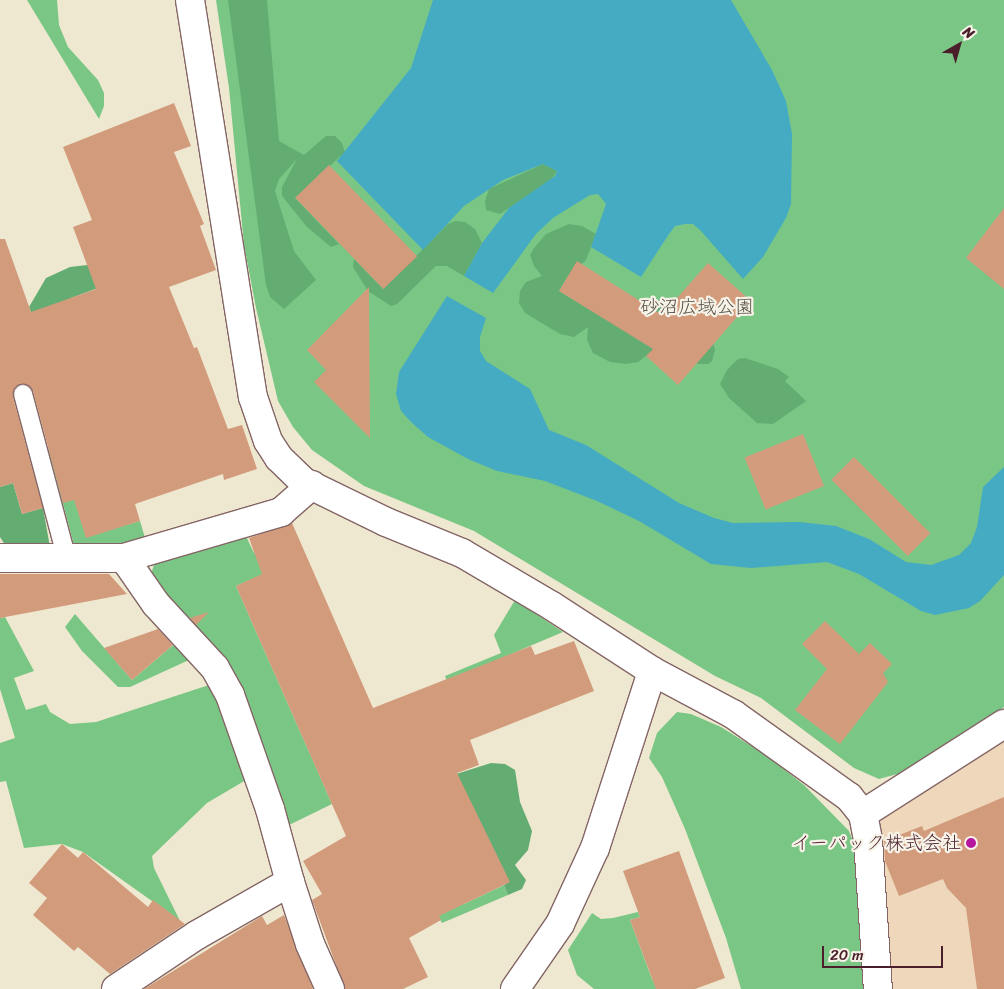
<!DOCTYPE html>
<meta charset="utf-8">
<style>
body{margin:0}
#map{position:relative;width:1004px;height:989px;overflow:hidden;background:#efe8d0;font-family:Sriracha,"Klee One",sans-serif}
div>[style]{position:absolute}
.built>*{inset:0;background:#eed7bb}
.green>*{inset:0;background:#7ac785}
.forest>*{inset:0;background:#63ac72}
.water>*{inset:0;background:#44abc3}
.building>*{inset:0;background:#d29b7c;transform-origin:0 0}
.roads{filter:drop-shadow(1px 0 #846565) drop-shadow(-1px 0 #846565) drop-shadow(0 1px #846565) drop-shadow(0 -1px #846565)}
.lane>*{height:18px;margin:-9px;padding:0 9px;transform-origin:9px;border-radius:9px;background:#fff}
.street>*{height:28px;margin:-14px;padding:0 14px;transform-origin:14px;border-radius:14px;background:#fff}
.dots>*{width:14px;height:14px;translate:-50% -50%;box-sizing:border-box;border:2px solid #f7f3e8;border-radius:50%}
span{translate:-50% -50%;white-space:nowrap;text-align:center;line-height:1.15;-webkit-text-stroke:4.5px #f7f3e8;paint-order:stroke}
.park-label{font-size:19px;color:#585146}
.poi-label{font-size:19px;color:#4a1f2b}
.right{translate:-100% -50%;text-align:right}
.north{position:absolute;left:934px;top:20px;width:50px;height:50px;-webkit-text-stroke:4px #f7f3e8;paint-order:stroke;rotate:38deg;font-size:14px;font-weight:700;line-height:20px;text-align:center;color:#4a1f2b}
.north::after{content:'';display:block;margin:auto;width:18px;height:22px;background:#4a1f2b;clip-path:polygon(50% 0,100% 100%,50% 72%,0 100%)}
.scale{position:absolute;left:822px;top:946px;width:121px;height:22px;box-sizing:border-box;border:2px solid #4a1f2b;border-top:0;padding-left:6px;font-size:15px;line-height:18px;white-space:nowrap;color:#4a1f2b;-webkit-text-stroke:4px #f7f3e8;paint-order:stroke}
</style>
<div id="map">
<div class="built">
<i style="clip-path:polygon(1004px 724px,1004px 989px,878px 989px,865px 823px)"></i>
</div>
<div class="green">
<i style="clip-path:polygon(27px 0,57px 0,59px 25px,68px 47px,98px 80px,104px 93px,104px 106px,99px 119px)"></i>
<i style="clip-path:polygon(216px 0,1004px 0,1004px 707px,901px 773px,879px 779px,854px 768px,761px 698px,715px 676px,474px 531px,364px 486px,312px 450px,293px 427px,278px 401px,256px 308px,244px 245px,229px 88px)"></i>
<i style="clip-path:polygon(63px 445px,86px 537px,140px 521px,146px 541px,119px 548px,75px 549px,48px 448px)"></i>
<i style="clip-path:polygon(245px 534px,254px 553px,277px 545px,282px 566px,236px 586px,332px 804px,285px 827px,248px 712px,150px 578px,155px 561px)"></i>
<i style="clip-path:polygon(515px 600px,563px 632px,499px 659px,454px 700px,445px 676px,501px 653px,494px 635px)"></i>
<i style="clip-path:polygon(75px 614px,132px 680px,172px 646px,180px 646px,189px 660px,130px 687px,118px 687px,82px 651px,65px 627px)"></i>
<i style="clip-path:polygon(5px 617px,34px 671px,14px 678px,26px 710px,46px 704px,50px 712px,70px 724px,96px 722px,209px 685px,219px 701px,251px 777px,207px 803px,152px 856px,154px 868px,180px 921px,83px 852px,62px 844px,24px 848px,6px 781px,0 782px,0 743px,15px 738px,0 689px,0 618px)"></i>
<i style="clip-path:polygon(677px 712px,691px 714px,721px 727px,764px 754px,804px 785px,849px 831px,855px 846px,867px 989px,741px 989px,726px 938px,685px 829px,662px 777px,649px 758px,657px 733px)"></i>
<i style="clip-path:polygon(401px 848px,464px 904px,504px 885px,508px 895px,442px 923px)"></i>
<i style="clip-path:polygon(638px 912px,640px 917px,630px 920px,652px 979px,663px 989px,594px 989px,577px 975px,568px 950px,592px 913px,601px 919px,613px 918px)"></i>
</div>
<div class="forest">
<i style="clip-path:polygon(228px 0,267px 0,279px 141px,304px 155px,326px 136px,335px 136px,342px 143px,345px 152px,295px 198px,339px 244px,331px 247px,307px 227px,282px 196px,282px 187px,297px 159px,279px 179px,275px 191px,294px 251px,316px 280px,284px 309px,270px 297px,266px 285px)"></i>
<i style="clip-path:polygon(543px 164px,557px 171px,551px 180px,500px 214px,486px 210px,485px 201px,489px 189px)"></i>
<i style="clip-path:polygon(456px 221px,465px 222px,475px 229px,482px 243px,464px 276px,447px 266px,436px 266px,397px 304px,391px 306px,368px 291px,353px 267px,354px 259px,383px 289px,448px 224px)"></i>
<i style="clip-path:polygon(569px 224px,582px 226px,596px 234px,586px 260px,567px 277px,559px 291px,605px 319px,633px 311px,656px 300px,663px 300px,711px 335px,715px 350px,712px 361px,708px 364px,699px 364px,674px 355px,646px 356px,638px 362px,626px 364px,610px 362px,593px 353px,587px 340px,588px 327px,574px 337px,560px 334px,525px 313px,519px 303px,520px 291px,526px 282px,542px 276px,534px 266px,530px 255px,534px 248px,546px 234px)"></i>
<i style="clip-path:polygon(87px 265px,114px 282px,71px 298px,63px 389px,29px 307px,46px 278px,70px 267px)"></i>
<i style="clip-path:polygon(745px 358px,778px 369px,789px 377px,785px 381px,806px 401px,773px 424px,757px 423px,729px 398px,720px 384px,727px 370px,738px 359px)"></i>
<i style="clip-path:polygon(13px 483px,22px 514px,43px 508px,50px 547px,7px 548px,0 537px,0 487px)"></i>
<i style="clip-path:polygon(491px 763px,505px 764px,515px 770px,520px 802px,532px 831px,528px 850px,515px 865px,526px 880px,522px 889px,508px 895px,504px 885px,509px 882px,453px 775px)"></i>
</div>
<div class="water">
<i style="clip-path:polygon(433px 0,731px 0,772px 70px,786px 101px,792px 134px,791px 204px,786px 218px,763px 257px,743px 279px,701px 231px,693px 224px,685px 224px,675px 226px,669px 234px,641px 277px,591px 247px,606px 204px,598px 194px,590px 195px,553px 218px,536px 234px,493px 293px,464px 276px,482px 243px,509px 208px,555px 176px,557px 171px,543px 164px,503px 180px,464px 206px,423px 250px,337px 161px,411px 68px)"></i>
<i style="clip-path:polygon(447px 296px,486px 318px,480px 337px,480px 351px,486px 361px,530px 389px,549px 430px,586px 445px,679px 503px,714px 518px,733px 523px,799px 522px,836px 526px,869px 539px,906px 562px,931px 565px,959px 555px,971px 543px,977px 527px,983px 487px,1004px 467px,1004px 575px,980px 601px,969px 608px,935px 615px,921px 611px,859px 574px,827px 562px,751px 568px,711px 564px,639px 521px,597px 501px,545px 481px,497px 471px,468px 459px,428px 437px,411px 422px,401px 411px,396px 394px,399px 372px)"></i>
</div>
<div class="building">
<i style="clip-path:polygon(174px 103px,191px 146px,174px 152px,204px 224px,200px 226px,216px 270px,169px 287px,194px 348px,197px 347px,228px 429px,242px 425px,257px 469px,224px 480px,223px 474px,135px 504px,140px 521px,86px 538px,74px 500px,63px 503px,33px 391px,25px 384px,15px 387px,13px 397px,43px 508px,22px 514px,13px 483px,0 487px,0 239px,5px 239px,31px 312px,96px 289px,73px 227px,92px 220px,63px 147px)"></i>
<i style="left:329px;top:165px;width:127px;height:47px;rotate:46deg"></i>
<i style="clip-path:polygon(1004px 208px,1004px 289px,966px 258px)"></i>
<i style="clip-path:polygon(577px 261px,662px 315px,708px 263px,751px 301px,678px 385px,646px 356px,653px 349px,559px 291px)"></i>
<i style="clip-path:polygon(369px 287px,370px 438px,314px 382px,326px 370px,307px 350px)"></i>
<i style="left:803px;top:434px;width:56px;height:63px;rotate:68deg"></i>
<i style="left:854px;top:457px;width:108px;height:32px;rotate:45deg"></i>
<i style="clip-path:polygon(292px 523px,373px 708px,531px 646px,535px 655px,574px 641px,594px 691px,470px 740px,479px 765px,457px 773px,510px 882px,439px 916px,441px 920px,409px 938px,428px 977px,403px 989px,345px 989px,312px 900px,322px 894px,303px 861px,346px 836px,236px 586px,262px 574px,249px 538px)"></i>
<i style="clip-path:polygon(0 574px,109px 574px,127px 594px,0 618px)"></i>
<i style="clip-path:polygon(209px 612px,196px 625px,190px 618px)"></i>
<i style="clip-path:polygon(825px 621px,859px 654px,870px 643px,892px 664px,883px 673px,888px 682px,840px 744px,795px 710px,827px 669px,802px 644px)"></i>
<i style="clip-path:polygon(158px 629px,173px 645px,132px 680px,104px 648px)"></i>
<i style="clip-path:polygon(1004px 797px,1004px 989px,977px 989px,966px 908px,947px 888px,943px 879px,899px 896px,885px 861px,884px 841px,922px 826px,924px 831px)"></i>
<i style="clip-path:polygon(62px 844px,78px 858px,83px 852px,148px 907px,153px 900px,185px 924px,110px 974px,78px 947px,74px 951px,33px 915px,47px 898px,29px 883px)"></i>
<i style="clip-path:polygon(679px 851px,725px 978px,695px 989px,656px 989px,630px 920px,640px 917px,623px 871px)"></i>
<i style="clip-path:polygon(284px 915px,313px 989px,144px 989px,262px 916px,267px 925px)"></i>
</div>
<div class="roads">
<div class="lane">
<i style="left:23px;top:394px;width:171px;rotate:75.1deg"></i>
</div>
<div class="street">
<i style="left:190px;top:0;width:402px;rotate:81deg"></i>
<i style="left:253px;top:397px;width:46px;rotate:71.2deg"></i>
<i style="left:268px;top:441px;width:20px;rotate:57deg"></i>
<i style="left:279px;top:458px;width:35px;rotate:44deg"></i>
<i style="left:304px;top:482px;width:91px;rotate:26deg"></i>
<i style="left:386px;top:522px;width:82px;rotate:22.2deg"></i>
<i style="left:462px;top:553px;width:104px;rotate:30.5deg"></i>
<i style="left:552px;top:606px;width:119px;rotate:33deg"></i>
<i style="left:652px;top:671px;width:92px;rotate:28deg"></i>
<i style="left:733px;top:714px;width:143px;rotate:35.6deg"></i>
<i style="left:849px;top:797px;width:22px;rotate:51deg"></i>
<i style="left:863px;top:814px;width:26px;rotate:79deg"></i>
<i style="left:868px;top:840px;width:149px;rotate:86.2deg"></i>
<i style="left:0;top:558px;width:124px"></i>
<i style="left:124px;top:558px;width:164px;rotate:-16.3deg"></i>
<i style="left:281px;top:512px;width:41px;rotate:-41.1deg"></i>
<i style="left:124px;top:558px;width:56px;rotate:55.2deg"></i>
<i style="left:156px;top:604px;width:87px;rotate:47.3deg"></i>
<i style="left:215px;top:668px;width:31px;rotate:61deg"></i>
<i style="left:230px;top:695px;width:121px;rotate:70.7deg"></i>
<i style="left:270px;top:809px;width:76px;rotate:74.7deg"></i>
<i style="left:863px;top:814px;width:167px;rotate:-32.6deg"></i>
<i style="left:116px;top:989px;width:97px;rotate:-33.7deg"></i>
<i style="left:197px;top:935px;width:107px;rotate:-29.7deg"></i>
<i style="left:290px;top:882px;width:65px;rotate:72.1deg"></i>
<i style="left:310px;top:944px;width:49px;rotate:66deg"></i>
<i style="left:515px;top:989px;width:79px;rotate:-55.3deg"></i>
<i style="left:560px;top:924px;width:84px;rotate:-65.3deg"></i>
<i style="left:595px;top:848px;width:186px;rotate:-72.1deg"></i>
</div>
</div>
<div class="dots">
<i style="left:971px;top:843px;background:#b5179e"></i>
</div>
<div class="park-label">
<span style="left:697px;top:307px">砂沼広域公園</span>
</div>
<div class="poi-label">
<span class="right" style="left:961px;top:843px">イーパック株式会社</span>
</div>
<div class="north">N</div>
<div class="scale">20 m</div>
</div>
